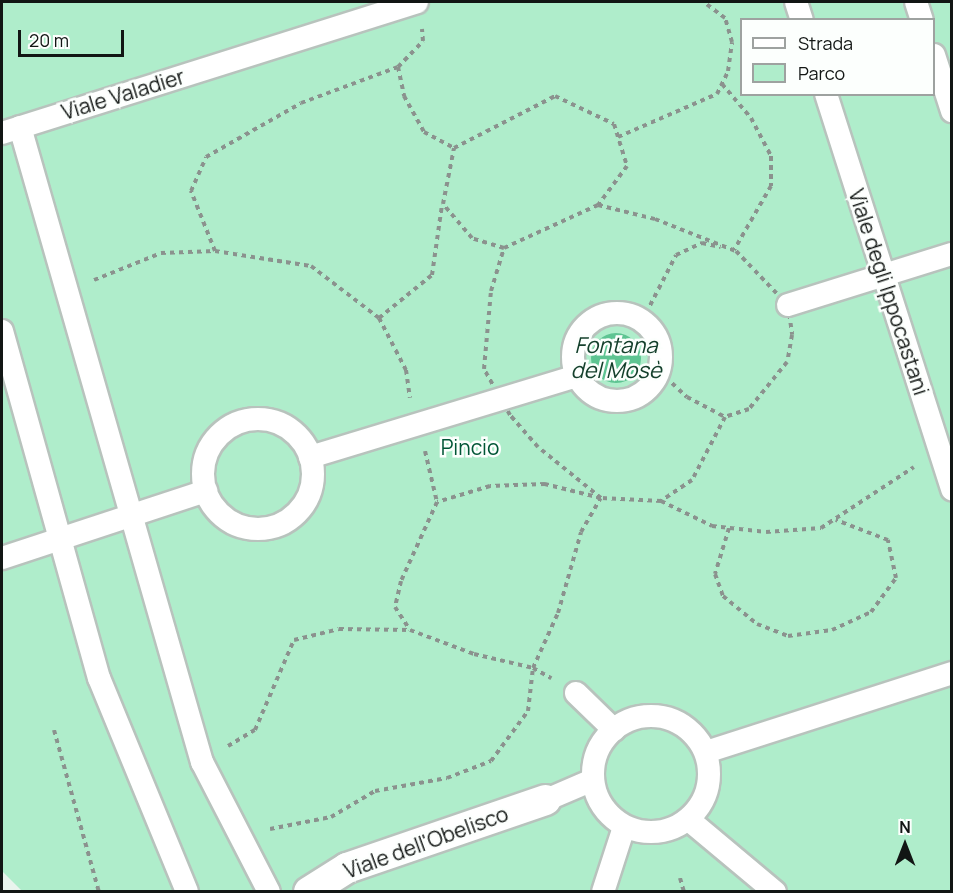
<!DOCTYPE html>
<meta charset="utf-8">
<style>
body{margin:0}
#map{position:relative;width:953px;height:893px;overflow:hidden;background:#e9f4ed;font-family:Manrope,sans-serif}
div>[style]{position:absolute}
.green>*{inset:0;background:#afedcb}
.water>*{inset:0;background:#5ec492}
.round{border-radius:50%}
.path>*{height:4px;margin-top:-2px;transform-origin:0;background:repeating-linear-gradient(90deg,#8b928e 0 4.5px,transparent 0 9px)}
.roads{filter:drop-shadow(2px 0 #b8c3bd) drop-shadow(-2px 0 #b8c3bd) drop-shadow(0 2px #b8c3bd) drop-shadow(0 -2px #b8c3bd)}
.pedestrian>*{height:22px;margin:-11px;padding:0 11px;transform-origin:11px;border-radius:11px;background:#fff}
.pedestrian>.ring{margin:-11px;padding:0;box-sizing:content-box;background:none;border:22px solid #fff;border-radius:50%}
.minor>*{height:30px;margin:-15px;padding:0 15px;transform-origin:15px;border-radius:15px;background:#fff}
span{translate:-50% -50%;white-space:nowrap;text-align:center;line-height:1.15;-webkit-text-stroke:5px #fcfffd;paint-order:stroke}
.street-label{font-size:21px;color:#121614}
.park-label{font-size:21px;color:#005636}
.water-label{font-size:22px;color:#14402c;font-style:italic}
.frame{position:absolute;inset:0;border:3px solid #121614;pointer-events:none}
.legend{position:absolute;left:740px;top:18px;width:195px;height:78px;box-sizing:border-box;background:#fcfffd;border:2px solid #9ea2a0;margin:0;padding:8px 10px;list-style:none;font-size:18px;color:#121614}
.legend li{display:flex;align-items:center;gap:12px;height:30px}
.legend b{width:30px;border:2px solid #9ea2a0}
.north{position:absolute;left:875px;top:815px;width:60px;height:60px;-webkit-text-stroke:4px #fcfffd;paint-order:stroke;rotate:0deg;font-size:16px;font-weight:700;line-height:24px;text-align:center;color:#121614}
.north::after{content:'';display:block;margin:auto;width:21px;height:27px;background:#121614;clip-path:polygon(50% 0,100% 100%,50% 72%,0 100%)}
.scale{position:absolute;left:18px;top:30px;width:106px;height:27px;box-sizing:border-box;border:3px solid #121614;border-top:0;padding-left:8px;font-size:18px;line-height:21px;white-space:nowrap;color:#121614;-webkit-text-stroke:4px #fcfffd;paint-order:stroke}
</style>
<div id="map">
<div class="green">
<i style="clip-path:polygon(evenodd,2px 2px,951px 2px,951px 891px,22px 891px,2px 871px,2px 2px,742px 20px,934px 20px,934px 94px,742px 94px,742px 20px)"></i>
</div>
<div class="water">
<i class="round" style="left:591px;top:333px;width:50px;height:50px"></i>
</div>
<div class="path">
<i style="left:398px;top:67px;width:30px;rotate:78deg"></i>
<i style="left:404px;top:96px;width:41px;rotate:60.9deg"></i>
<i style="left:424px;top:132px;width:34px;rotate:28deg"></i>
<i style="left:722px;top:84px;width:45px;rotate:49.5deg"></i>
<i style="left:751px;top:118px;width:43px;rotate:62.2deg"></i>
<i style="left:771px;top:156px;width:30px;rotate:90deg"></i>
<i style="left:771px;top:186px;width:74px;rotate:120deg"></i>
<i style="left:618px;top:137px;width:108px;rotate:-23.5deg"></i>
<i style="left:717px;top:94px;width:25px;rotate:-64deg"></i>
<i style="left:728px;top:71px;width:29px;rotate:-82deg"></i>
<i style="left:732px;top:42px;width:25px;rotate:-106deg"></i>
<i style="left:725px;top:18px;width:26px;rotate:-143deg"></i>
<i style="left:598px;top:205px;width:59px;rotate:13.8deg"></i>
<i style="left:655px;top:219px;width:87px;rotate:21.6deg"></i>
<i style="left:736px;top:251px;width:75px;rotate:46.1deg"></i>
<i style="left:788px;top:305px;width:30px;rotate:82deg"></i>
<i style="left:792px;top:335px;width:27px;rotate:100deg"></i>
<i style="left:787px;top:362px;width:60px;rotate:129deg"></i>
<i style="left:749px;top:409px;width:25px;rotate:162deg"></i>
<i style="left:725px;top:417px;width:71px;rotate:117.6deg"></i>
<i style="left:692px;top:480px;width:37px;rotate:146deg"></i>
<i style="left:661px;top:501px;width:60px;rotate:-177.1deg"></i>
<i style="left:601px;top:498px;width:81px;rotate:-141deg"></i>
<i style="left:538px;top:447px;width:43px;rotate:-131.2deg"></i>
<i style="left:510px;top:415px;width:53px;rotate:-119.5deg"></i>
<i style="left:484px;top:369px;width:78px;rotate:-84.9deg"></i>
<i style="left:491px;top:291px;width:45px;rotate:-73.2deg"></i>
<i style="left:504px;top:248px;width:103px;rotate:-24.6deg"></i>
<i style="left:504px;top:248px;width:34px;rotate:-163deg"></i>
<i style="left:472px;top:238px;width:45px;rotate:-130.5deg"></i>
<i style="left:443px;top:204px;width:57px;rotate:-78.9deg"></i>
<i style="left:454px;top:148px;width:114px;rotate:-27.2deg"></i>
<i style="left:555px;top:96px;width:65px;rotate:25.4deg"></i>
<i style="left:614px;top:124px;width:44px;rotate:72.8deg"></i>
<i style="left:627px;top:166px;width:49px;rotate:126.6deg"></i>
<i style="left:215px;top:251px;width:65px;rotate:-111.8deg"></i>
<i style="left:191px;top:191px;width:37px;rotate:-66deg"></i>
<i style="left:206px;top:157px;width:109px;rotate:-29.6deg"></i>
<i style="left:301px;top:103px;width:103px;rotate:-20.4deg"></i>
<i style="left:398px;top:67px;width:36px;rotate:-46deg"></i>
<i style="left:423px;top:41px;width:12px;rotate:-95deg"></i>
<i style="left:94px;top:280px;width:72px;rotate:-21.9deg"></i>
<i style="left:161px;top:253px;width:54px;rotate:-2.1deg"></i>
<i style="left:215px;top:251px;width:97px;rotate:8.9deg"></i>
<i style="left:311px;top:266px;width:86px;rotate:37.4deg"></i>
<i style="left:379px;top:318px;width:59px;rotate:62.6deg"></i>
<i style="left:406px;top:370px;width:28px;rotate:82deg"></i>
<i style="left:379px;top:318px;width:68px;rotate:-39.1deg"></i>
<i style="left:432px;top:275px;width:71px;rotate:-81.9deg"></i>
<i style="left:642px;top:321px;width:74px;rotate:-62.7deg"></i>
<i style="left:676px;top:255px;width:29px;rotate:-25deg"></i>
<i style="left:702px;top:243px;width:19px;rotate:12deg"></i>
<i style="left:659px;top:371px;width:38px;rotate:43deg"></i>
<i style="left:687px;top:397px;width:43px;rotate:27.8deg"></i>
<i style="left:425px;top:451px;width:52px;rotate:76.8deg"></i>
<i style="left:437px;top:502px;width:87px;rotate:114.5deg"></i>
<i style="left:401px;top:581px;width:27px;rotate:103deg"></i>
<i style="left:395px;top:607px;width:27px;rotate:57deg"></i>
<i style="left:410px;top:630px;width:68px;rotate:20.6deg"></i>
<i style="left:474px;top:654px;width:61px;rotate:13.3deg"></i>
<i style="left:533px;top:668px;width:21px;rotate:29deg"></i>
<i style="left:661px;top:501px;width:57px;rotate:26.1deg"></i>
<i style="left:712px;top:526px;width:54px;rotate:6.3deg"></i>
<i style="left:766px;top:532px;width:55px;rotate:-4.2deg"></i>
<i style="left:821px;top:528px;width:111px;rotate:-33.3deg"></i>
<i style="left:729px;top:528px;width:48px;rotate:106.9deg"></i>
<i style="left:715px;top:574px;width:23px;rotate:70deg"></i>
<i style="left:723px;top:596px;width:44px;rotate:39.5deg"></i>
<i style="left:757px;top:624px;width:33px;rotate:21deg"></i>
<i style="left:788px;top:636px;width:44px;rotate:-7.8deg"></i>
<i style="left:832px;top:630px;width:43px;rotate:-24.8deg"></i>
<i style="left:871px;top:612px;width:42px;rotate:-53.7deg"></i>
<i style="left:896px;top:578px;width:39px;rotate:-102deg"></i>
<i style="left:888px;top:540px;width:56px;rotate:-159deg"></i>
<i style="left:54px;top:730px;width:168px;rotate:74.5deg"></i>
<i style="left:228px;top:746px;width:31px;rotate:-31deg"></i>
<i style="left:255px;top:730px;width:98px;rotate:-66.6deg"></i>
<i style="left:294px;top:640px;width:46px;rotate:-13.7deg"></i>
<i style="left:339px;top:629px;width:71px;rotate:0.8deg"></i>
<i style="left:270px;top:829px;width:62px;rotate:-11.1deg"></i>
<i style="left:331px;top:817px;width:51px;rotate:-30.6deg"></i>
<i style="left:375px;top:791px;width:73px;rotate:-10.2deg"></i>
<i style="left:447px;top:778px;width:47px;rotate:-21.1deg"></i>
<i style="left:491px;top:761px;width:62px;rotate:-53.5deg"></i>
<i style="left:528px;top:711px;width:43px;rotate:-83.4deg"></i>
<i style="left:533px;top:668px;width:60px;rotate:-65.6deg"></i>
<i style="left:558px;top:613px;width:84px;rotate:-74.1deg"></i>
<i style="left:581px;top:532px;width:39px;rotate:-60deg"></i>
<i style="left:601px;top:498px;width:58px;rotate:-166deg"></i>
<i style="left:545px;top:484px;width:55px;rotate:177.9deg"></i>
<i style="left:490px;top:486px;width:55px;rotate:163.2deg"></i>
<i style="left:680px;top:878px;width:15px;rotate:74deg"></i>
</div>
<div class="roads">
<div class="pedestrian">
<i style="left:796px;top:2px;width:19px;rotate:72deg"></i>
<i style="left:916px;top:2px;width:19px;rotate:72deg"></i>
<i style="left:934px;top:55px;width:59px;rotate:72.2deg"></i>
<i style="left:826px;top:94px;width:415px;rotate:72.3deg"></i>
<i style="left:20px;top:127px;width:661px;rotate:74.01deg"></i>
<i style="left:202px;top:762px;width:146px;rotate:62.7deg"></i>
<i style="left:2px;top:133px;width:435px;rotate:-17.5deg"></i>
<i style="left:788px;top:305px;width:172px;rotate:-17.3deg"></i>
<i class="ring" style="left:573px;top:313px;width:66px;height:66px"></i>
<i style="left:2px;top:331px;width:360px;rotate:74.4deg"></i>
<i style="left:99px;top:678px;width:231px;rotate:67.6deg"></i>
<i class="ring" style="left:203px;top:419px;width:88px;height:88px"></i>
<i style="left:310px;top:457px;width:279px;rotate:-16.9deg"></i>
<i style="left:2px;top:558px;width:215px;rotate:-18.2deg"></i>
<i style="left:576px;top:693px;width:53px;rotate:44.2deg"></i>
<i class="ring" style="left:593px;top:716px;width:94px;height:94px"></i>
<i style="left:706px;top:752px;width:258px;rotate:-17.8deg"></i>
<i style="left:546px;top:800px;width:51px;rotate:-23.1deg"></i>
<i style="left:689px;top:820px;width:112px;rotate:39.9deg"></i>
<i style="left:603px;top:892px;width:68px;rotate:-72.1deg"></i>
</div>
<div class="minor">
<i style="left:309px;top:892px;width:45px;rotate:-32.3deg"></i>
<i style="left:347px;top:868px;width:210px;rotate:-18.9deg"></i>
</div>
</div>
<div class="street-label">
<span style="left:123px;top:94px;rotate:-17deg">Viale Valadier</span>
<span style="left:889px;top:292px;rotate:72deg">Viale degli Ippocastani</span>
<span style="left:426px;top:842px;rotate:-20deg">Viale dell'Obelisco</span>
</div>
<div class="park-label">
<span style="left:470px;top:447px">Pincio</span>
</div>
<div class="water-label">
<span style="left:616px;top:358px">Fontana<br>del Mosè</span>
</div>
<div class="frame"></div>
<ul class="legend">
<li><b style="height:8px;background:#fff"></b>Strada</li>
<li><b style="height:16px;background:#afedcb"></b>Parco</li>
</ul>
<div class="north">N</div>
<div class="scale">20 m</div>
</div>
